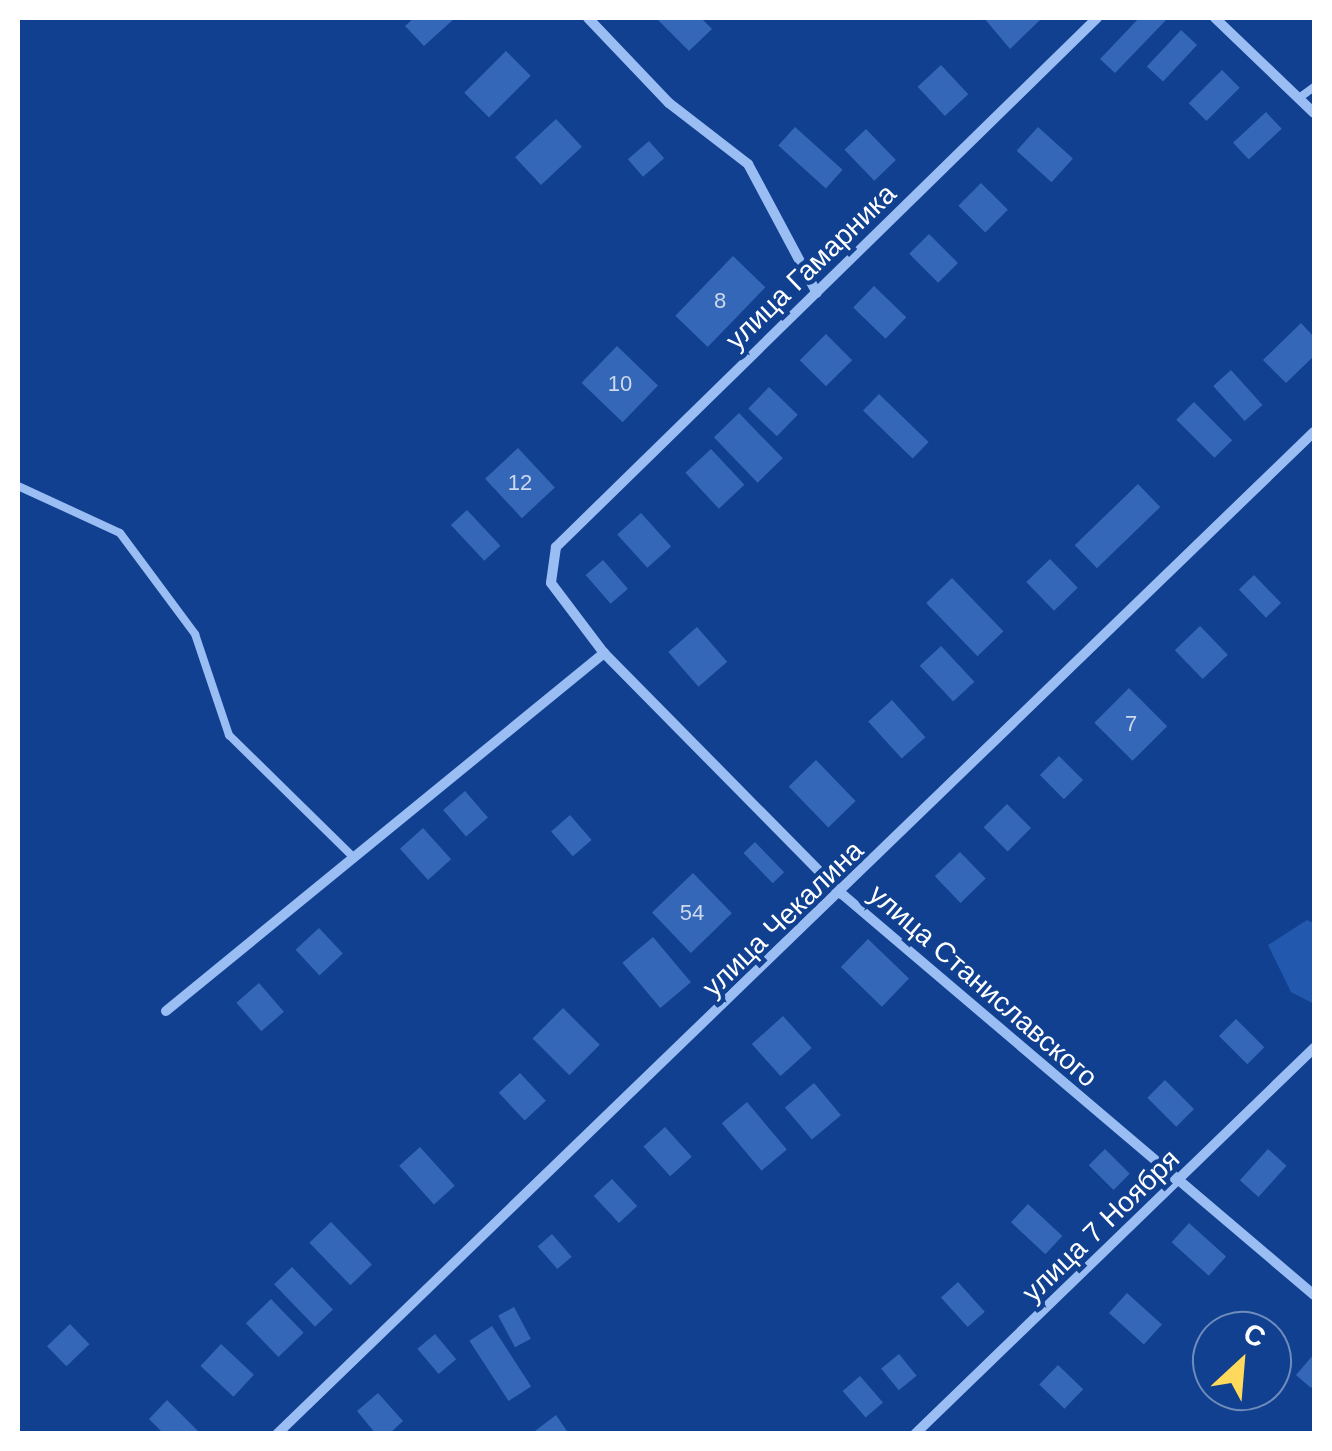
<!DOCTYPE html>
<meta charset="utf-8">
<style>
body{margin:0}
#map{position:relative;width:1332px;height:1451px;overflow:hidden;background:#10408f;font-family:Helvetica,sans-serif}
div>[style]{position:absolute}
.green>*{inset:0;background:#2259af}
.building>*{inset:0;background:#3467b7;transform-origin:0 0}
.lane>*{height:8px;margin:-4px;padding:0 4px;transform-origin:4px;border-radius:4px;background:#9abdf3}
.street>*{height:10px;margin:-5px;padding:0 5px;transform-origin:5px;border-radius:5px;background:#9abdf3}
span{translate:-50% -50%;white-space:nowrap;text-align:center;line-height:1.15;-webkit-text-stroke:9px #10408f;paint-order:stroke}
.number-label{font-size:22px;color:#ccd9ed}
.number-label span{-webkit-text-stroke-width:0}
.street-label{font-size:28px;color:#fff}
.frame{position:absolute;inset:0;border:20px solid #fff;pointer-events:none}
.north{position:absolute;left:1192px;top:1311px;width:100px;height:100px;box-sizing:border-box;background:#10408f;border:2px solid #708cbc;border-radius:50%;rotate:26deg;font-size:28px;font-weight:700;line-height:40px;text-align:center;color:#fff}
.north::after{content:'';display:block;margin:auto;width:35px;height:45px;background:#ffd95b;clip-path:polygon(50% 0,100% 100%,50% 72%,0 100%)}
</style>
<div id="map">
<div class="green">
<i style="clip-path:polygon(1307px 920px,1314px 923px,1314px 1004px,1291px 992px,1268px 945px)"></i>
</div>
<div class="building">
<i style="clip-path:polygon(414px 18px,455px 18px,424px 46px,405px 26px)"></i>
<i style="clip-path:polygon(656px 18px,701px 18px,712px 29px,689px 51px)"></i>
<i style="clip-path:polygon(984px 18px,1042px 18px,1010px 49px)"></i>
<i style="clip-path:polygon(1139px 18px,1168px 18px,1115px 73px,1100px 59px)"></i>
<i style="left:1181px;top:30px;width:22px;height:50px;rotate:43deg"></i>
<i style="left:506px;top:51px;width:35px;height:59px;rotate:45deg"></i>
<i style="left:941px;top:65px;width:40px;height:32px;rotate:47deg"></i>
<i style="left:1222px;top:70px;width:25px;height:47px;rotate:45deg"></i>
<i style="left:1266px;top:112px;width:23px;height:45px;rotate:47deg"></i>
<i style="left:556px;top:119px;width:38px;height:56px;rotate:47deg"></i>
<i style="left:795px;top:127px;width:64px;height:25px;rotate:42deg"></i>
<i style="left:1038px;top:127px;width:47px;height:32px;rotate:42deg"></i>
<i style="left:866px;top:129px;width:43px;height:30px;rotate:46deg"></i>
<i style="left:649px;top:141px;width:23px;height:28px;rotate:49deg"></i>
<i style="left:981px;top:183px;width:38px;height:32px;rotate:45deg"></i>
<i style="left:929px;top:234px;width:41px;height:28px;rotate:45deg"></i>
<i style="left:733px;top:256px;width:45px;height:83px;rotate:44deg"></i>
<i style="left:874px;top:286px;width:45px;height:30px;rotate:44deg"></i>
<i style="clip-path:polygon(1301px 323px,1314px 337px,1314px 356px,1286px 383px,1263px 360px)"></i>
<i style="left:826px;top:334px;width:37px;height:37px;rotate:45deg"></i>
<i style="left:617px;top:346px;width:57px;height:51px;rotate:44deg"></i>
<i style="left:1231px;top:370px;width:47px;height:24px;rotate:48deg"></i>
<i style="left:769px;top:387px;width:40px;height:30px;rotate:44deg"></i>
<i style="left:879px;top:394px;width:69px;height:23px;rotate:44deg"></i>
<i style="left:1194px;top:402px;width:54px;height:25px;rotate:45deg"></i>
<i style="left:739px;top:413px;width:63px;height:35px;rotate:46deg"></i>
<i style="left:518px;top:448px;width:54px;height:45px;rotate:47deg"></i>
<i style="left:711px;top:449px;width:49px;height:35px;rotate:47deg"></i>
<i style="left:1138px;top:484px;width:32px;height:88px;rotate:46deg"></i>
<i style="left:467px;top:510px;width:49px;height:22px;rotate:47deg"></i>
<i style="left:641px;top:513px;width:45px;height:32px;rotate:48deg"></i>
<i style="left:1050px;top:559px;width:40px;height:33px;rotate:46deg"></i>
<i style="left:603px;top:560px;width:38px;height:23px;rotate:49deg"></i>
<i style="left:1254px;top:575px;width:39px;height:21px;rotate:46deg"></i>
<i style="left:952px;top:578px;width:74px;height:36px;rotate:46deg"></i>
<i style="left:1200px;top:626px;width:40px;height:35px;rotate:46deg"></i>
<i style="left:697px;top:627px;width:46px;height:38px;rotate:49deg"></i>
<i style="left:941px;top:646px;width:49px;height:29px;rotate:47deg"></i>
<i style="left:1129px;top:688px;width:54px;height:49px;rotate:45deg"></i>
<i style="left:892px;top:700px;width:50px;height:32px;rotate:48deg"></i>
<i style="left:1059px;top:756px;width:34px;height:27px;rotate:45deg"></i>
<i style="left:816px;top:760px;width:57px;height:38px;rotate:46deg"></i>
<i style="left:465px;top:791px;width:35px;height:29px;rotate:49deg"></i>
<i style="left:1007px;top:804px;width:34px;height:33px;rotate:45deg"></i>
<i style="left:570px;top:815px;width:33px;height:25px;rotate:49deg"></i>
<i style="left:423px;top:828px;width:42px;height:31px;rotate:48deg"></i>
<i style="left:755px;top:842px;width:42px;height:16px;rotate:46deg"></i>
<i style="left:960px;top:852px;width:37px;height:35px;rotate:46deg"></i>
<i style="left:693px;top:873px;width:56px;height:57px;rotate:46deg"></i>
<i style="left:319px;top:928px;width:35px;height:32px;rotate:47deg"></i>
<i style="left:653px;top:937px;width:59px;height:40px;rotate:50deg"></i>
<i style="left:868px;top:939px;width:57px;height:39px;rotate:44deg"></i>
<i style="left:259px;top:983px;width:38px;height:30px;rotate:49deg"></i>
<i style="left:563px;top:1008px;width:52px;height:43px;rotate:45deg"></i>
<i style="left:783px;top:1016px;width:43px;height:42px;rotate:48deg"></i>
<i style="left:1236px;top:1019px;width:40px;height:24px;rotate:45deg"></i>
<i style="left:520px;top:1073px;width:38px;height:29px;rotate:47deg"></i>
<i style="left:1165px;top:1080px;width:41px;height:25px;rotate:45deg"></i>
<i style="left:814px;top:1083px;width:42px;height:38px;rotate:50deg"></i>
<i style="left:747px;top:1102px;width:62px;height:33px;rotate:50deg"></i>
<i style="left:665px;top:1127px;width:40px;height:29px;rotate:48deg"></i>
<i style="left:420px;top:1147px;width:52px;height:28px;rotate:48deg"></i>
<i style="left:1105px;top:1149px;width:35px;height:23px;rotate:45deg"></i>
<i style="left:1268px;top:1149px;width:25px;height:42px;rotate:42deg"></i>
<i style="left:612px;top:1179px;width:37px;height:25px;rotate:47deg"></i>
<i style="left:1028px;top:1204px;width:47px;height:25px;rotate:43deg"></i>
<i style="left:331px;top:1222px;width:59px;height:30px;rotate:46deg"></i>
<i style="left:1189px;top:1223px;width:50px;height:26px;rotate:42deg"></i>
<i style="left:552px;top:1234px;width:30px;height:19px;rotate:49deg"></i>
<i style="left:292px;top:1267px;width:59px;height:25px;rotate:46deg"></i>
<i style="left:958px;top:1282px;width:40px;height:23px;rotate:48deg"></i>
<i style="left:1127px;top:1293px;width:47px;height:27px;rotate:42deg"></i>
<i style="left:271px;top:1299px;width:47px;height:35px;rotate:46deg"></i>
<i style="left:514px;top:1307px;width:36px;height:18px;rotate:62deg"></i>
<i style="left:70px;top:1324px;width:28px;height:32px;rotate:46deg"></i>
<i style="left:492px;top:1326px;width:72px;height:27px;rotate:57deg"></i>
<i style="left:435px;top:1334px;width:33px;height:23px;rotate:50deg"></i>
<i style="left:221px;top:1344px;width:45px;height:30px;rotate:43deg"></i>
<i style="left:899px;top:1354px;width:28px;height:23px;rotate:51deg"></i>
<i style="clip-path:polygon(1314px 1354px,1314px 1384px,1311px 1388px,1296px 1375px)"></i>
<i style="left:1058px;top:1365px;width:35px;height:27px;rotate:44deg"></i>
<i style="left:860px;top:1376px;width:35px;height:23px;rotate:49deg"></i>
<i style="clip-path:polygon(378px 1393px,403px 1421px,389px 1434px,376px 1434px,357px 1411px)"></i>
<i style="clip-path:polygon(167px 1400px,201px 1434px,164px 1434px,149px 1419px)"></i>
<i style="clip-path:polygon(556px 1415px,569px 1434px,531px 1434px)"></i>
</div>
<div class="lane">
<i style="left:1299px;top:98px;width:19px;rotate:-36deg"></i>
<i style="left:18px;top:486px;width:112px;rotate:24.7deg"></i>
<i style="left:120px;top:533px;width:126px;rotate:53.4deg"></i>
<i style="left:195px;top:634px;width:107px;rotate:71.4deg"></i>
<i style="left:229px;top:735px;width:174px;rotate:44.5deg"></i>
</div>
<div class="street">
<i style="left:588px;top:18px;width:117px;rotate:46.4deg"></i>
<i style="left:669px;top:103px;width:100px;rotate:37.7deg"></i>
<i style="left:748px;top:164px;width:146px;rotate:61.9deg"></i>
<i style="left:1097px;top:18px;width:757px;rotate:135.64deg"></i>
<i style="left:556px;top:547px;width:36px;rotate:98deg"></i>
<i style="left:551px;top:583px;width:88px;rotate:52.9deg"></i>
<i style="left:604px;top:653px;width:339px;rotate:45.4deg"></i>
<i style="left:842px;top:894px;width:619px;rotate:40.35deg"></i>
<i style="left:1215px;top:18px;width:137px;rotate:43.8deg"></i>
<i style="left:166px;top:1011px;width:566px;rotate:-39.26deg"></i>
<i style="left:277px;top:1434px;width:1442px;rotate:-44.02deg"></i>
<i style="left:915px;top:1434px;width:555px;rotate:-44.05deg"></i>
</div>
<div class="number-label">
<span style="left:720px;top:301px">8</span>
<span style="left:620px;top:384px">10</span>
<span style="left:520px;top:483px">12</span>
<span style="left:1131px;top:724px">7</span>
<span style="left:692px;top:913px">54</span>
</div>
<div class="street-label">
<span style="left:811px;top:267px;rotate:-44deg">улица Гамарника</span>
<span style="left:783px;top:919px;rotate:-44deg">улица Чекалина</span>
<span style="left:983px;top:986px;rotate:41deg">улица Станиславского</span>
<span style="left:1101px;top:1226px;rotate:-44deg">улица 7 Ноября</span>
</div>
<div class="frame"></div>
<div class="north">С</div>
</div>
